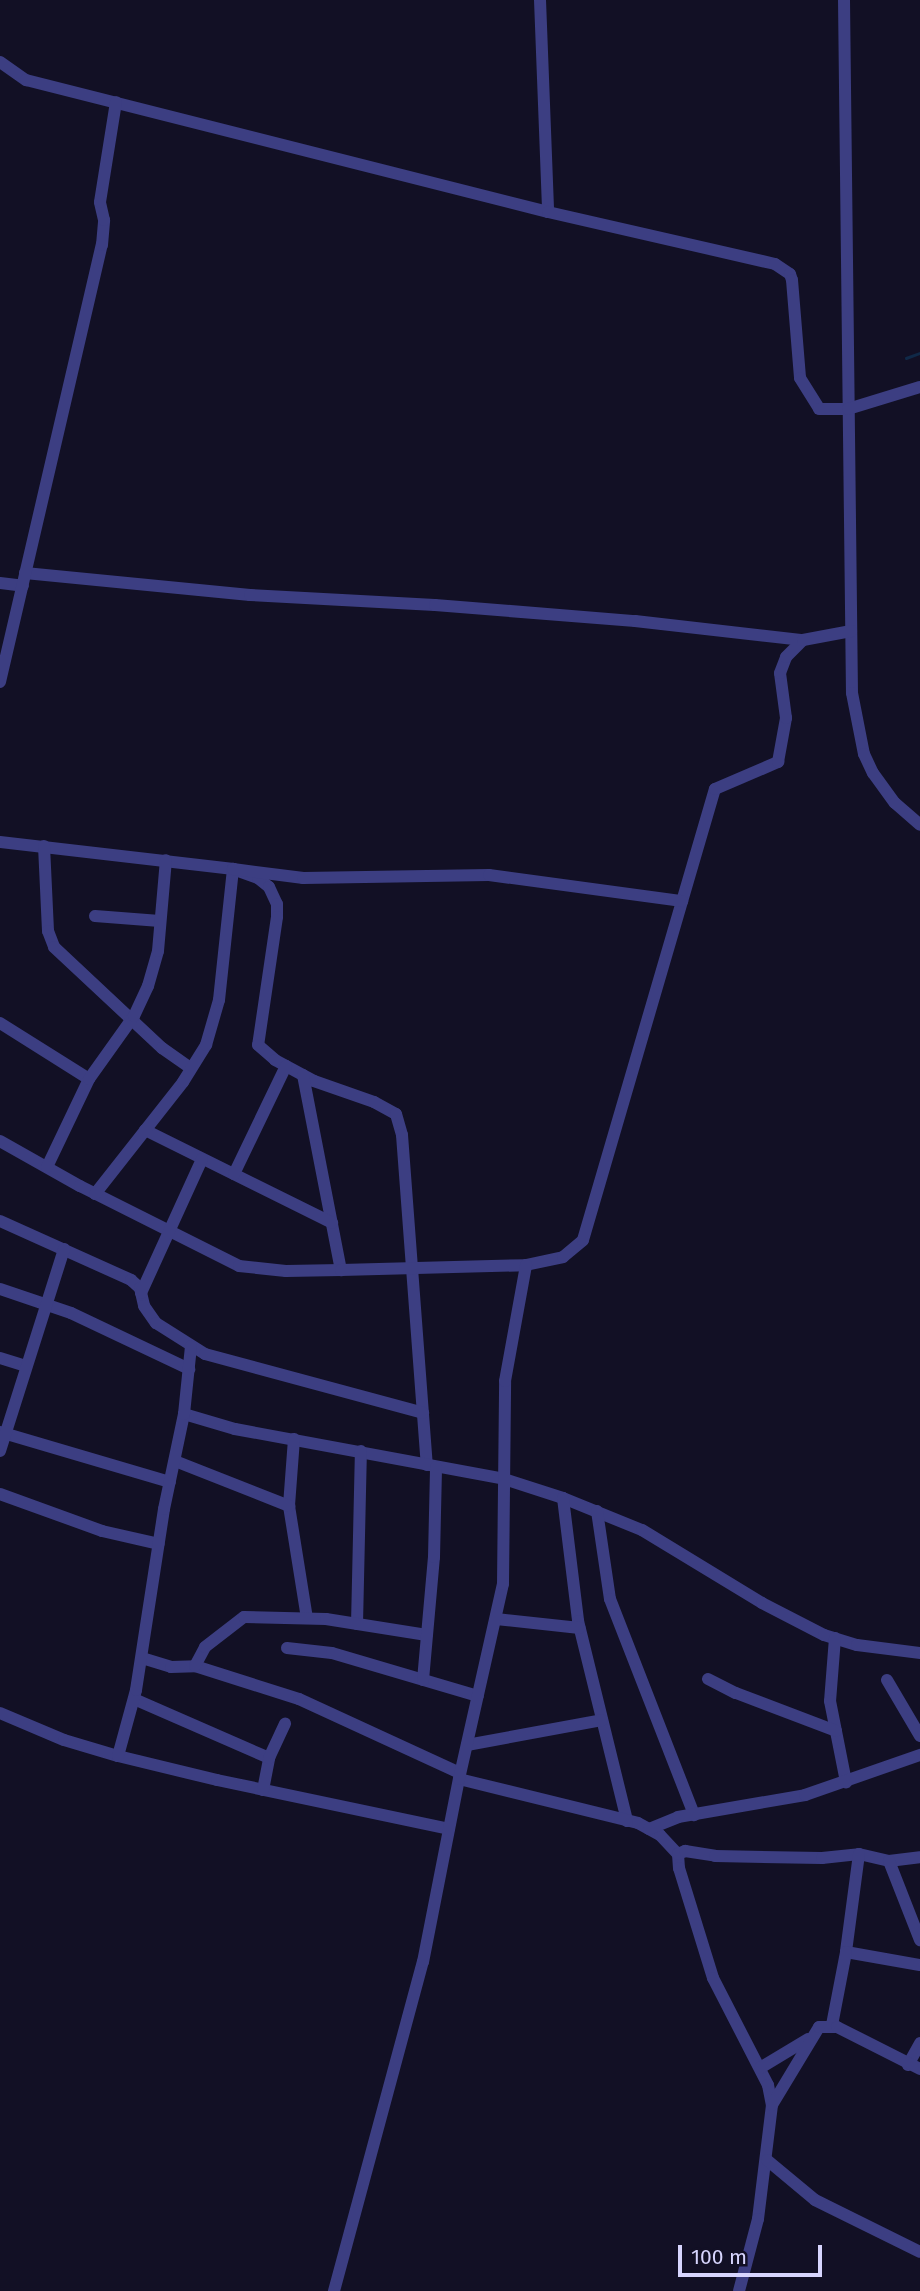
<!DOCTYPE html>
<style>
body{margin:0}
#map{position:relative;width:920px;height:2291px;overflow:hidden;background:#121025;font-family:"Fira Sans",sans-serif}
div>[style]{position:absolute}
.stream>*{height:2.5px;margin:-1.25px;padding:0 1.25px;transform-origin:1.25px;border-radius:1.25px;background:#102948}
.minor>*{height:12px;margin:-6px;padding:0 6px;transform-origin:6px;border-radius:6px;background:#3c3e82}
span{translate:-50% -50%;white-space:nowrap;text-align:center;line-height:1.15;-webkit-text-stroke:6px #121025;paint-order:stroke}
.scale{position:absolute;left:678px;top:2245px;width:144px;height:32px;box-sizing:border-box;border:4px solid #d7d5fe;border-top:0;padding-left:9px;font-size:21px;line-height:24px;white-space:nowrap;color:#d7d5fe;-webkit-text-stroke:5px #121025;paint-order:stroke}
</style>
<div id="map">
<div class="stream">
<i style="left:906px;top:358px;width:15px;rotate:-20deg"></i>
</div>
<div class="minor">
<i style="left:540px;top:0;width:212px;rotate:87.8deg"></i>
<i style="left:844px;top:0;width:693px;rotate:89.34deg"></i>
<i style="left:852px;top:693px;width:62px;rotate:78.9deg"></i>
<i style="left:864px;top:754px;width:21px;rotate:65deg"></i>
<i style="left:873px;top:773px;width:37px;rotate:54deg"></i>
<i style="left:895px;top:803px;width:33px;rotate:41deg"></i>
<i style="left:0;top:62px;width:32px;rotate:35deg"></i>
<i style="left:26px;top:80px;width:538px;rotate:14.19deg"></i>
<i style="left:548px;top:212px;width:233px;rotate:12.9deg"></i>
<i style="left:775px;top:264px;width:18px;rotate:34deg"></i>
<i style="left:790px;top:274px;width:6px;rotate:72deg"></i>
<i style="left:792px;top:280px;width:98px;rotate:85.3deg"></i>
<i style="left:800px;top:378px;width:36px;rotate:58deg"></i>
<i style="left:819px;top:409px;width:29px"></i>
<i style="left:848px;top:409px;width:75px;rotate:-17deg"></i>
<i style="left:25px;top:573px;width:226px;rotate:5.6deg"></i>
<i style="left:250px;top:595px;width:185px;rotate:3.1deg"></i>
<i style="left:435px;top:605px;width:201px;rotate:4.6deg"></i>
<i style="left:635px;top:621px;width:169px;rotate:6.5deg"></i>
<i style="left:0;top:583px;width:23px;rotate:7deg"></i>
<i style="left:0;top:682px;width:449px;rotate:-76.9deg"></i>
<i style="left:102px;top:245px;width:25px;rotate:-85deg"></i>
<i style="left:104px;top:220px;width:18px;rotate:-103deg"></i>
<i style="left:100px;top:202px;width:101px;rotate:-80.9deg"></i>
<i style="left:0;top:842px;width:235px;rotate:6.6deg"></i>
<i style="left:233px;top:869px;width:27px;rotate:20deg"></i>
<i style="left:258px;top:878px;width:14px;rotate:39deg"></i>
<i style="left:269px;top:887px;width:19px;rotate:65deg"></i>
<i style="left:277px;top:904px;width:13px;rotate:90deg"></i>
<i style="left:277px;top:917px;width:129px;rotate:98.4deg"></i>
<i style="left:258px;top:1045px;width:23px;rotate:41deg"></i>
<i style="left:275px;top:1060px;width:44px;rotate:28.3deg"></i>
<i style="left:314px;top:1081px;width:64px;rotate:19.3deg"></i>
<i style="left:374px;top:1102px;width:25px;rotate:29deg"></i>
<i style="left:396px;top:1114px;width:22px;rotate:74deg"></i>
<i style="left:402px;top:1135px;width:331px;rotate:85.7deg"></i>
<i style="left:44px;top:846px;width:85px;rotate:87.3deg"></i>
<i style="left:48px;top:931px;width:17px;rotate:69deg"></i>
<i style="left:54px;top:947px;width:148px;rotate:43.1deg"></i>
<i style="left:162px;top:1048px;width:35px;rotate:35deg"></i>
<i style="left:95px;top:916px;width:65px;rotate:4.4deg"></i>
<i style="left:0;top:1023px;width:105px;rotate:32.2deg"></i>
<i style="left:303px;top:1075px;width:199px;rotate:79deg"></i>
<i style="left:145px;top:1130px;width:209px;rotate:26.4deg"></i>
<i style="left:0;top:1141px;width:92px;rotate:29.4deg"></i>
<i style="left:80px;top:1186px;width:178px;rotate:26.7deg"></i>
<i style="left:239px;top:1266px;width:47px;rotate:6.1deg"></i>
<i style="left:286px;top:1271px;width:55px;rotate:-1deg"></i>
<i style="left:341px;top:1270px;width:185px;rotate:-1.5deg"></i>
<i style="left:526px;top:1265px;width:38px;rotate:-12deg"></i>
<i style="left:563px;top:1257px;width:26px;rotate:-40deg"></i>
<i style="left:583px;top:1240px;width:470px;rotate:-73.7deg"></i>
<i style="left:715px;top:789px;width:69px;rotate:-23.2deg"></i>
<i style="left:778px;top:762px;width:45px;rotate:-79.7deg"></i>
<i style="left:786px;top:718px;width:45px;rotate:-97.6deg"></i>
<i style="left:780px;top:673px;width:17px;rotate:-69deg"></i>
<i style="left:786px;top:657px;width:24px;rotate:-45deg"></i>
<i style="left:803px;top:640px;width:49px;rotate:-10.6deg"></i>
<i style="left:47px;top:1167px;width:98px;rotate:-64.5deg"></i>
<i style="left:89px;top:1079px;width:77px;rotate:-54.5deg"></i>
<i style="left:134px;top:1016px;width:33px;rotate:-65deg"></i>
<i style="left:148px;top:986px;width:36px;rotate:-74deg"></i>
<i style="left:158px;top:951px;width:91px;rotate:-85deg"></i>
<i style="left:234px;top:1174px;width:120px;rotate:-64.3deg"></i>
<i style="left:95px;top:1194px;width:142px;rotate:-51.8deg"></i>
<i style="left:183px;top:1082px;width:44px;rotate:-58.1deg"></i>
<i style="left:206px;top:1045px;width:47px;rotate:-73.9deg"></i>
<i style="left:219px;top:1000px;width:132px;rotate:-83.9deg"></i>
<i style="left:233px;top:869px;width:71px;rotate:7.3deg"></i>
<i style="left:303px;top:878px;width:186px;rotate:-0.9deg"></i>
<i style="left:489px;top:875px;width:195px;rotate:7.7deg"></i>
<i style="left:0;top:1221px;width:144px;rotate:24.2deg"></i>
<i style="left:131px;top:1280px;width:12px;rotate:42deg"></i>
<i style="left:140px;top:1288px;width:18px;rotate:77deg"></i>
<i style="left:144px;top:1306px;width:21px;rotate:55deg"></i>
<i style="left:156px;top:1323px;width:58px;rotate:32.3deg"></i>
<i style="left:205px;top:1354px;width:226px;rotate:15.1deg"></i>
<i style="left:0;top:1289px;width:75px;rotate:18.7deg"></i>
<i style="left:71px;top:1313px;width:131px;rotate:25.4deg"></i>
<i style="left:141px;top:1293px;width:147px;rotate:-65.5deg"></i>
<i style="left:0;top:1358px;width:27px;rotate:17deg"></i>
<i style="left:184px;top:1414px;width:53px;rotate:16.4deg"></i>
<i style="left:235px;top:1429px;width:274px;rotate:10.5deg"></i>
<i style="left:504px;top:1479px;width:62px;rotate:17.9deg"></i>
<i style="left:563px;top:1498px;width:85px;rotate:22.1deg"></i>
<i style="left:642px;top:1530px;width:140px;rotate:31.3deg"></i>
<i style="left:762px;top:1603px;width:70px;rotate:27.3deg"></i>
<i style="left:824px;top:1635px;width:34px;rotate:17deg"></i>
<i style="left:857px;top:1645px;width:64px;rotate:7.2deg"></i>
<i style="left:0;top:1432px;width:177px;rotate:16.4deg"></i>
<i style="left:294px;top:1439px;width:67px;rotate:94.3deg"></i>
<i style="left:289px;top:1506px;width:113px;rotate:80.9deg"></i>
<i style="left:0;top:1451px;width:212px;rotate:-72.4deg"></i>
<i style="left:175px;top:1461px;width:123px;rotate:21.5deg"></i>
<i style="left:0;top:1494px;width:109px;rotate:19.9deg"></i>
<i style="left:102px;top:1531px;width:58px;rotate:12.8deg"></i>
<i style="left:563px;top:1498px;width:124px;rotate:83deg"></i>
<i style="left:578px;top:1621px;width:206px;rotate:76.2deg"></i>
<i style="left:597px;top:1511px;width:89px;rotate:81.6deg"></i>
<i style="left:610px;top:1599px;width:232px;rotate:68.7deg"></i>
<i style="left:496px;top:1619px;width:84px;rotate:6.1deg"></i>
<i style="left:357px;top:1624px;width:173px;rotate:-88.7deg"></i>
<i style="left:835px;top:1638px;width:63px;rotate:94.5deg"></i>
<i style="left:830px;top:1701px;width:83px;rotate:78.8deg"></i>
<i style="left:287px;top:1648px;width:45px;rotate:6.3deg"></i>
<i style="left:332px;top:1653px;width:152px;rotate:16.4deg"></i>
<i style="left:142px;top:1658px;width:30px;rotate:17deg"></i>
<i style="left:171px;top:1667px;width:24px;rotate:-2deg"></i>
<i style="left:195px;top:1666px;width:109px;rotate:17.6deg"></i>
<i style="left:299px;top:1699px;width:177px;rotate:24.7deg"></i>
<i style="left:195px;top:1666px;width:21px;rotate:-62deg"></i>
<i style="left:205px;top:1647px;width:49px;rotate:-37.6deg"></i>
<i style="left:244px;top:1617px;width:82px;rotate:1.4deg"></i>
<i style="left:326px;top:1619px;width:102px;rotate:9deg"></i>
<i style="left:708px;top:1679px;width:31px;rotate:27deg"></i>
<i style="left:736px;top:1693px;width:107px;rotate:20.8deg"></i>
<i style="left:423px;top:1680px;width:123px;rotate:-84.9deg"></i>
<i style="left:434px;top:1557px;width:90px;rotate:-88.7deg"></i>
<i style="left:887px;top:1680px;width:65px;rotate:59.5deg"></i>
<i style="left:134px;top:1699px;width:147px;rotate:23.6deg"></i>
<i style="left:0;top:1713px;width:69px;rotate:22.9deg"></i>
<i style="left:64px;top:1740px;width:56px;rotate:16.5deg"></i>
<i style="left:118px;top:1756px;width:102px;rotate:13.6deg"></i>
<i style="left:217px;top:1780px;width:237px;rotate:11.9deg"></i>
<i style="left:467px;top:1745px;width:137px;rotate:-10.5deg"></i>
<i style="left:118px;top:1756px;width:68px;rotate:-74.7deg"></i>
<i style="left:136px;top:1690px;width:183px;rotate:-81.2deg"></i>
<i style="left:164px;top:1509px;width:97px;rotate:-78.1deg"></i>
<i style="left:184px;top:1414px;width:68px;rotate:-84.1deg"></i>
<i style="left:459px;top:1779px;width:184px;rotate:13.8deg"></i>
<i style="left:638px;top:1823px;width:25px;rotate:29deg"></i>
<i style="left:660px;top:1835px;width:26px;rotate:47deg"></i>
<i style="left:678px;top:1854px;width:14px;rotate:86deg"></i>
<i style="left:679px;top:1868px;width:115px;rotate:72.8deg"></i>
<i style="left:713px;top:1978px;width:120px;rotate:62.8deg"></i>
<i style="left:768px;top:2085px;width:20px;rotate:79deg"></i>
<i style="left:772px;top:2105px;width:115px;rotate:97deg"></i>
<i style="left:758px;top:2219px;width:74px;rotate:104.8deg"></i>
<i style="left:263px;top:1790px;width:33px;rotate:-79deg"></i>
<i style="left:269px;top:1758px;width:38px;rotate:-65deg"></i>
<i style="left:649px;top:1829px;width:31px;rotate:-22deg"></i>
<i style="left:678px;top:1817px;width:129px;rotate:-9.8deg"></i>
<i style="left:805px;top:1795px;width:122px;rotate:-19.2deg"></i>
<i style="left:678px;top:1854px;width:8px;rotate:-23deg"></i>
<i style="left:685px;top:1851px;width:30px;rotate:9deg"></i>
<i style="left:715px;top:1856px;width:107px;rotate:1.1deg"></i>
<i style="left:822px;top:1858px;width:37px;rotate:-6deg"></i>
<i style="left:859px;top:1854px;width:31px;rotate:13deg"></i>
<i style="left:889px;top:1861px;width:31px;rotate:-7deg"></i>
<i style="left:859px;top:1854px;width:99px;rotate:97.6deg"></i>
<i style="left:846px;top:1952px;width:75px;rotate:10deg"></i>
<i style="left:889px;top:1861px;width:85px;rotate:68.6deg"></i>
<i style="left:832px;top:2025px;width:74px;rotate:-79.1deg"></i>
<i style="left:908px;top:2065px;width:25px;rotate:-61deg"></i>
<i style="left:760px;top:2068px;width:56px;rotate:-31.1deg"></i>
<i style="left:772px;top:2105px;width:91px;rotate:-58.9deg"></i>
<i style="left:819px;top:2027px;width:18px"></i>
<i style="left:837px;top:2027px;width:93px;rotate:26.8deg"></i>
<i style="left:767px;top:2160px;width:62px;rotate:39.8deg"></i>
<i style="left:815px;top:2200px;width:117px;rotate:26.3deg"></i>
<i style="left:334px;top:2291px;width:341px;rotate:-74.9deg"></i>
<i style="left:423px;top:1962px;width:187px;rotate:-78.9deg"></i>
<i style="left:459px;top:1779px;width:200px;rotate:-77.3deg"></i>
<i style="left:503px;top:1584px;width:203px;rotate:-89.4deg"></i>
<i style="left:505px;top:1381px;width:118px;rotate:-79.7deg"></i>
</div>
<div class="scale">100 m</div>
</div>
